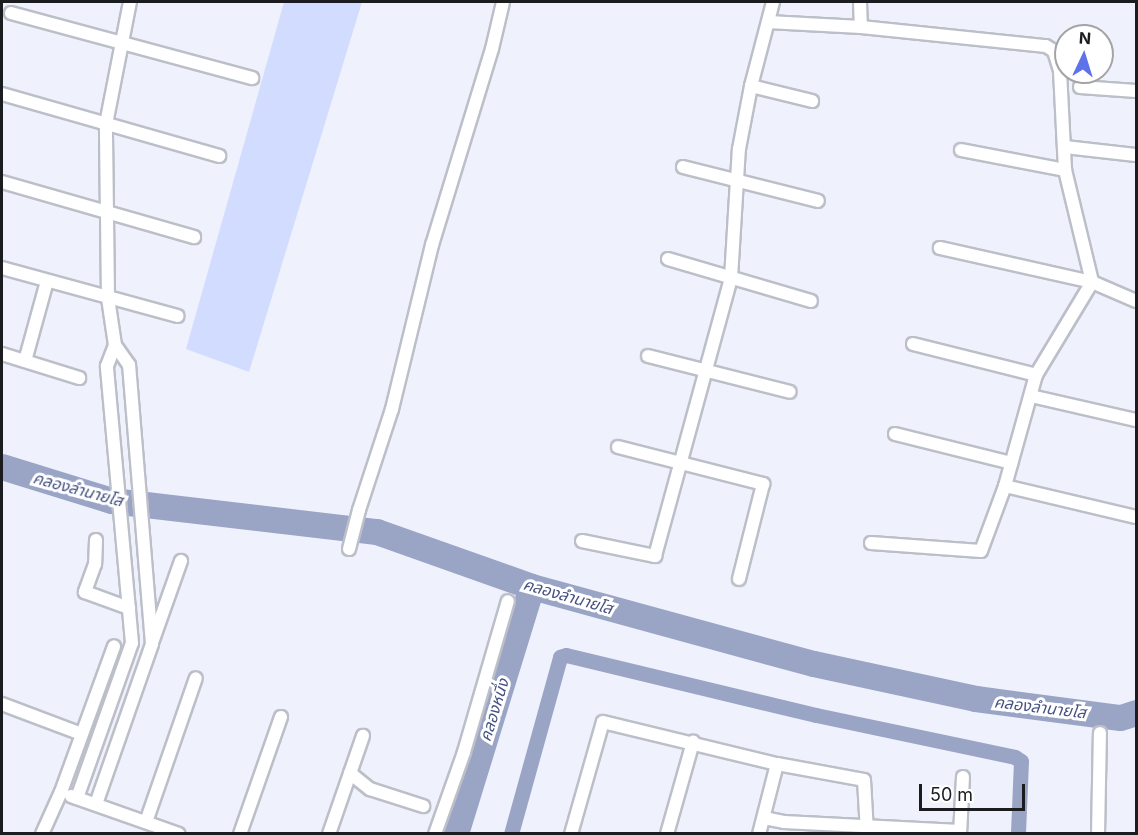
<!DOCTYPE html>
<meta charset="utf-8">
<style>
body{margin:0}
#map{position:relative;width:1138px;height:835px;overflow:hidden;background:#eff2fc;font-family:Inter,"Noto Sans Thai",sans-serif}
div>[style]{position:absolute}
.green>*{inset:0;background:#d2dcff}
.canal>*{height:15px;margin:-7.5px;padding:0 7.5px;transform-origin:7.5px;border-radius:7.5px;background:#9aa4c5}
.river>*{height:26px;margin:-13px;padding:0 13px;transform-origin:13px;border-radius:13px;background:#9aa4c5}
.roads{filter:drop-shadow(2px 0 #bcbfc8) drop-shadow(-2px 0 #bcbfc8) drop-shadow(0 2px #bcbfc8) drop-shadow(0 -2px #bcbfc8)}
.street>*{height:12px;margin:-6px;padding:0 6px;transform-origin:6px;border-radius:6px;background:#fff}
span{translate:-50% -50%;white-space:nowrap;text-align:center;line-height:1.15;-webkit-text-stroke:6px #fff;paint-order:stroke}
.water-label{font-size:16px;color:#465281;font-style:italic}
.frame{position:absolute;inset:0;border:3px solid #1b1c20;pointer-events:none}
.north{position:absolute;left:1054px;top:24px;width:60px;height:60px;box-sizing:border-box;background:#fff;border:2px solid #a4a4a6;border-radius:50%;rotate:4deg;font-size:16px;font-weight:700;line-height:24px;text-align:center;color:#1b1c20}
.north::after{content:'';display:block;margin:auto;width:21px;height:27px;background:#5e72e9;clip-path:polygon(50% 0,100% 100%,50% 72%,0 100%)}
.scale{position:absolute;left:919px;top:784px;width:106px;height:27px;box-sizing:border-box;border:3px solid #1b1c20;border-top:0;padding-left:8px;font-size:18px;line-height:21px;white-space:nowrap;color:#1b1c20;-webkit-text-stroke:4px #fff;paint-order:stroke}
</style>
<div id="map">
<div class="green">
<i style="clip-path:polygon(284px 2px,362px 2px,249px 372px,186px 349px)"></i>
</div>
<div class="canal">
<i style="left:511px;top:834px;width:184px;rotate:-74.5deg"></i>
<i style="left:560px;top:657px;width:6px;rotate:-18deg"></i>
<i style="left:566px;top:655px;width:257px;rotate:13.5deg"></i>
<i style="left:816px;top:715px;width:203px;rotate:11.9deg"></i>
<i style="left:1015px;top:757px;width:7px;rotate:34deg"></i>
<i style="left:1021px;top:761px;width:73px;rotate:92.4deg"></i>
</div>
<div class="river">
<i style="left:2px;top:467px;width:115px;rotate:17.2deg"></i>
<i style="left:112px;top:501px;width:267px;rotate:6.7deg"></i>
<i style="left:377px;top:532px;width:164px;rotate:19.5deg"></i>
<i style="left:532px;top:587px;width:292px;rotate:15.3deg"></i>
<i style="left:814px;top:664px;width:166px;rotate:12.2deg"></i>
<i style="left:976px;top:699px;width:146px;rotate:7.5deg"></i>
<i style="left:1121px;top:718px;width:16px;rotate:-18deg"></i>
<i style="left:456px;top:834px;width:258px;rotate:-72.9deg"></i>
</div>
<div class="roads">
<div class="street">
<i style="left:860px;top:2px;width:25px;rotate:88deg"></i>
<i style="left:861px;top:27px;width:186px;rotate:5.9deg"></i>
<i style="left:1046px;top:46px;width:9px;rotate:32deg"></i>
<i style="left:1054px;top:51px;width:21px;rotate:73deg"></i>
<i style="left:1060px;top:71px;width:99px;rotate:87.1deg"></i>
<i style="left:1065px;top:170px;width:115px;rotate:76.4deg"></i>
<i style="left:1092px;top:282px;width:48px;rotate:23.4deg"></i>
<i style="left:11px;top:13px;width:250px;rotate:15.1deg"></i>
<i style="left:768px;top:22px;width:93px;rotate:3.1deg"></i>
<i style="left:751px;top:86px;width:63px;rotate:13.8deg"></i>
<i style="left:1080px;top:87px;width:56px;rotate:4.1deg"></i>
<i style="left:2px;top:94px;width:226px;rotate:15.9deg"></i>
<i style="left:1065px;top:147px;width:71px;rotate:6.4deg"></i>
<i style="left:961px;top:150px;width:106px;rotate:10.9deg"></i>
<i style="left:683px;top:167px;width:139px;rotate:14.1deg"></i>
<i style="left:2px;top:182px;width:200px;rotate:16deg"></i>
<i style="left:668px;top:259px;width:149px;rotate:16.4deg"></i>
<i style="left:2px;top:268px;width:182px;rotate:15.3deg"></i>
<i style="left:913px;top:344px;width:127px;rotate:14.1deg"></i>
<i style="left:2px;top:354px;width:81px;rotate:17.3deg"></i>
<i style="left:648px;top:356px;width:146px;rotate:14.2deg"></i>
<i style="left:25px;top:361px;width:83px;rotate:-74.6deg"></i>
<i style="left:1031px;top:396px;width:108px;rotate:12.9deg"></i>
<i style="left:895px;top:434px;width:120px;rotate:14deg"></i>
<i style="left:618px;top:447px;width:150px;rotate:14.3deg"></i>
<i style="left:763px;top:484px;width:98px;rotate:104.2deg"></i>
<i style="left:1005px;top:486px;width:135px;rotate:13.3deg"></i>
<i style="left:96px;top:540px;width:24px;rotate:92deg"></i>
<i style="left:95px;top:564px;width:30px;rotate:110deg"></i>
<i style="left:85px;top:592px;width:47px;rotate:20deg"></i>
<i style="left:582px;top:541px;width:75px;rotate:11.6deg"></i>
<i style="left:655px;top:556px;width:288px;rotate:-74.7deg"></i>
<i style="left:731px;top:278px;width:129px;rotate:-86.5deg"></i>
<i style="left:739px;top:149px;width:64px;rotate:-79.2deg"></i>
<i style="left:751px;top:86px;width:87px;rotate:-75.3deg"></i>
<i style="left:871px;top:543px;width:110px;rotate:4.2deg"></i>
<i style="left:981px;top:551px;width:69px;rotate:-69.7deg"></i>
<i style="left:1005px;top:486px;width:115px;rotate:-74.4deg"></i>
<i style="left:1036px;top:375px;width:109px;rotate:-58.9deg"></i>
<i style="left:1092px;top:282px;width:156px;rotate:-167.4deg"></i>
<i style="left:349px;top:549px;width:40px;rotate:-75.6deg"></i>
<i style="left:359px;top:510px;width:106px;rotate:-71.9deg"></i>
<i style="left:392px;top:409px;width:169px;rotate:-76.3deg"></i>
<i style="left:432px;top:245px;width:205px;rotate:-73deg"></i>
<i style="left:492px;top:49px;width:48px;rotate:-76.8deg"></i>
<i style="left:153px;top:640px;width:84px;rotate:-70.5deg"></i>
<i style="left:2px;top:704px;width:85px;rotate:20.6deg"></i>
<i style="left:777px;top:764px;width:88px;rotate:10.4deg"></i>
<i style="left:864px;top:780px;width:52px;rotate:86.7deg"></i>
<i style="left:350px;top:773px;width:26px;rotate:39deg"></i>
<i style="left:370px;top:789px;width:56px;rotate:17.8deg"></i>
<i style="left:71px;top:796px;width:114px;rotate:19.4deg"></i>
<i style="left:77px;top:798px;width:164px;rotate:-70.5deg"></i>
<i style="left:132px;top:643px;width:278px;rotate:-95.2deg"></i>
<i style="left:107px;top:366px;width:22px;rotate:-69deg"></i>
<i style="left:96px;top:804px;width:170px;rotate:-70.7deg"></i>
<i style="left:152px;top:644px;width:280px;rotate:-94.7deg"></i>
<i style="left:129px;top:365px;width:24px;rotate:-125deg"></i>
<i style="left:115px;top:345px;width:48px;rotate:-98.5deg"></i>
<i style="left:108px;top:298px;width:174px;rotate:-90.7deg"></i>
<i style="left:106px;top:124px;width:124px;rotate:-78.9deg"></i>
<i style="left:764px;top:818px;width:20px;rotate:11deg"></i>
<i style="left:784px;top:822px;width:176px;rotate:2.9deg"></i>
<i style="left:146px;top:822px;width:152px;rotate:-70.9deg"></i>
<i style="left:42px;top:834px;width:46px;rotate:-65.7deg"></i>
<i style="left:61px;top:792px;width:155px;rotate:-70deg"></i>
<i style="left:240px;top:834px;width:124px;rotate:-70.7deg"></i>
<i style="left:329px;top:834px;width:104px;rotate:-70.9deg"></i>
<i style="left:435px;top:834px;width:87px;rotate:-70.5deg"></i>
<i style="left:464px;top:752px;width:157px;rotate:-73.8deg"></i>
<i style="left:571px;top:834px;width:116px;rotate:-74.1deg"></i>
<i style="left:603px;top:722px;width:179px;rotate:13.6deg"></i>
<i style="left:777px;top:764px;width:72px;rotate:104.4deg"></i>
<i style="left:667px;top:834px;width:96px;rotate:-74.2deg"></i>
<i style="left:960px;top:834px;width:57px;rotate:-87deg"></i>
<i style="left:1098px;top:834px;width:101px;rotate:-88.9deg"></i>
</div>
</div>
<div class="water-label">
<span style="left:78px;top:489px;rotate:15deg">คลองลำนายโส</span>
<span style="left:568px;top:596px;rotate:16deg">คลองลำนายโส</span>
<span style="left:1040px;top:707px;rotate:7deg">คลองลำนายโส</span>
<span style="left:494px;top:710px;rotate:-73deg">คลองหนึ่ง</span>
</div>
<div class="frame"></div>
<div class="north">N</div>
<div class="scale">50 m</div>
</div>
